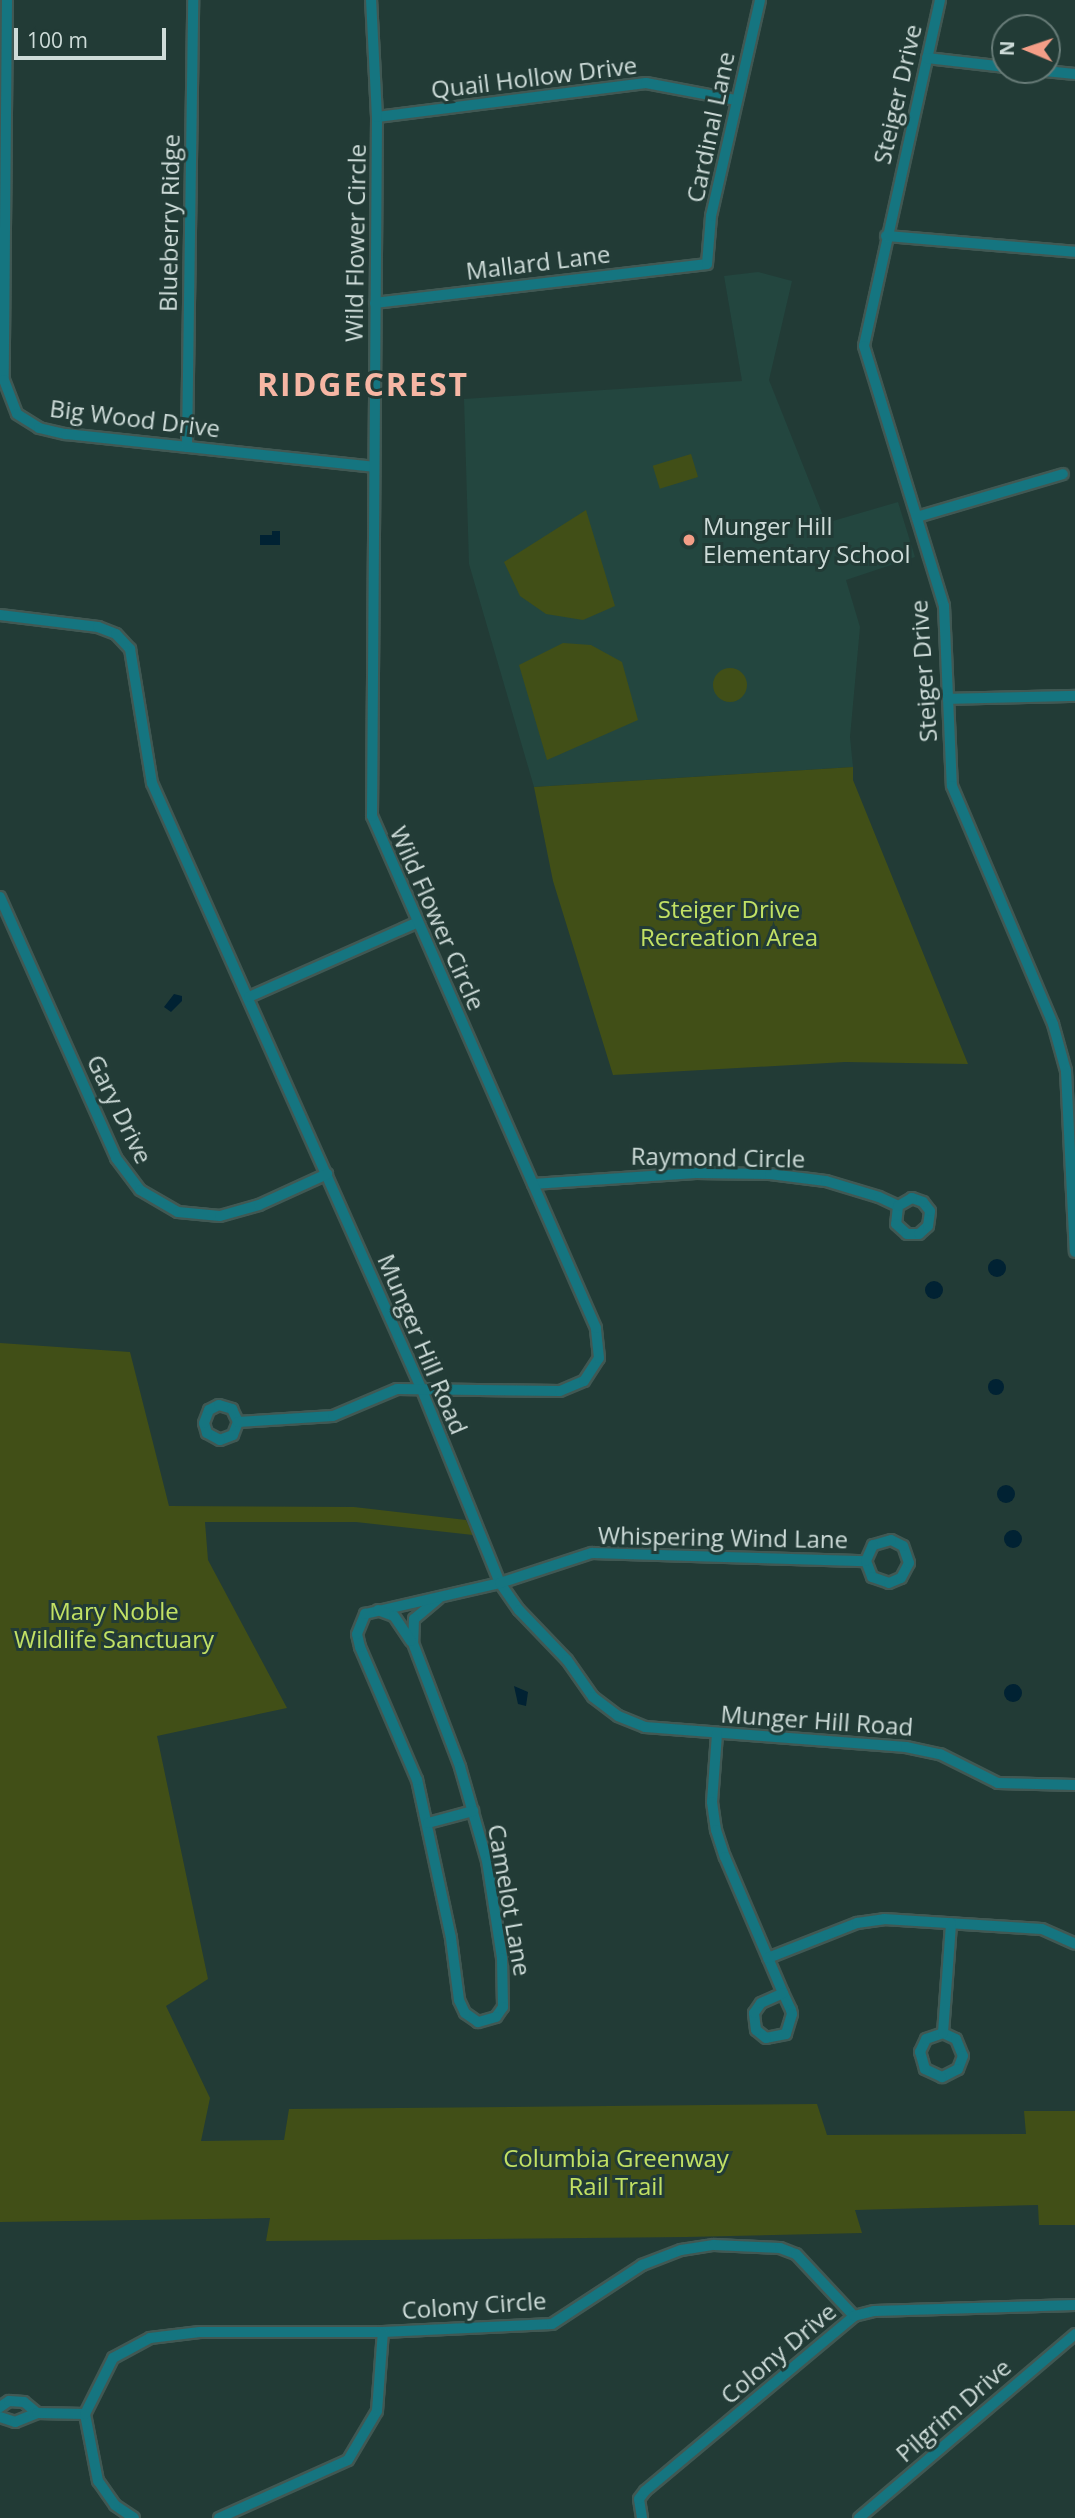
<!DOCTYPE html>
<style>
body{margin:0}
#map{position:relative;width:1075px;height:2518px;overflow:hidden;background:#223b36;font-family:"Open Sans",sans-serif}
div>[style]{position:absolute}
.built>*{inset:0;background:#23463f}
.green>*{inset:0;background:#414f17;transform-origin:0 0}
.round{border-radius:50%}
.water>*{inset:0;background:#012233}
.roads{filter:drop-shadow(2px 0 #415853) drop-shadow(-2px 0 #415853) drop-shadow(0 2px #415853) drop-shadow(0 -2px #415853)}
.street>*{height:10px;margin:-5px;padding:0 5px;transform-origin:5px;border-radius:5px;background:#157580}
.dots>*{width:19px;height:19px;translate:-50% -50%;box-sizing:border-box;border:4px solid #223b36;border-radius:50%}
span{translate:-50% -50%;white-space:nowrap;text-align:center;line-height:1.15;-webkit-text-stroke:6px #223b36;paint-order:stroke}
.street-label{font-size:24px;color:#cedcd9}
.poi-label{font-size:24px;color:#cedcd9}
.left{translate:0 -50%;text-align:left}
.park-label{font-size:24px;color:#c2e164}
.district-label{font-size:32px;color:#f6b6a4;font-weight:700;letter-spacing:2px}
.north{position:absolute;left:991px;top:14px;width:70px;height:70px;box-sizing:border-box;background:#223b36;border:2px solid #677b77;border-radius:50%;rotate:272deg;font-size:19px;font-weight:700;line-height:28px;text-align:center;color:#cedcd9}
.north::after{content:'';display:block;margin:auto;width:24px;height:32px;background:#f49e87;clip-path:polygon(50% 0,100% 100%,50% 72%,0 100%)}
.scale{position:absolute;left:14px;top:28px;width:152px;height:32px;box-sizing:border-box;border:4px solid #cedcd9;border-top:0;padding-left:9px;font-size:21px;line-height:24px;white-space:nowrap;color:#cedcd9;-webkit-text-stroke:5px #223b36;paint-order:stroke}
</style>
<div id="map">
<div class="built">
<i style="clip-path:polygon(758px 272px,792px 281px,769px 380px,826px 523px,898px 502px,915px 557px,846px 580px,860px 627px,850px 737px,853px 767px,534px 787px,469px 564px,464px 399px,742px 381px,724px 276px)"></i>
</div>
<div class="green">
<i style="left:691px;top:454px;width:24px;height:40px;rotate:73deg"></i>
<i style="clip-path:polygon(586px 510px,615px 606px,583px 620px,546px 614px,520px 596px,504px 562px)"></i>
<i style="clip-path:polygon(563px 643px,591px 645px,622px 662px,638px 720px,547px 760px,519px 665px)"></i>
<i class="round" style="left:713px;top:668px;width:34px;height:34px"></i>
<i style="clip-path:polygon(853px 767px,853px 780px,968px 1064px,845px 1062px,613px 1075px,553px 881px,534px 787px)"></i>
<i style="clip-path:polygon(0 1343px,130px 1352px,169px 1506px,354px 1507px,466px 1520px,473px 1535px,356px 1522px,205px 1522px,208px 1560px,287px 1708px,157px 1736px,208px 1979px,166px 2006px,210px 2098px,201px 2141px,284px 2140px,289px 2109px,817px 2104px,827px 2135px,1026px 2134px,1024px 2111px,1075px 2111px,1075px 2225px,1039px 2225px,1038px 2205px,855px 2210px,862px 2233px,686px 2237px,266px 2241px,270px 2218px,0 2222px)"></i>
</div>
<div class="water">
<i style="clip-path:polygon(272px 531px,280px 531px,280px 545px,260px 545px,260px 535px,272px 535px)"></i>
<i style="clip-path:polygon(174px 994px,182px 996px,182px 1001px,171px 1012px,164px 1007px)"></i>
<i class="round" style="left:988px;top:1259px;width:18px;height:18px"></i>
<i class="round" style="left:925px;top:1281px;width:18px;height:18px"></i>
<i class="round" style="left:988px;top:1379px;width:16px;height:16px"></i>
<i class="round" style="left:997px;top:1485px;width:18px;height:18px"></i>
<i class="round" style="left:1004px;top:1530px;width:18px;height:18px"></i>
<i class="round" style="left:1004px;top:1684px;width:18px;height:18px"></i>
<i style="clip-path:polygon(514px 1686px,528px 1692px,526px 1706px,518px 1704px)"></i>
</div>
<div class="roads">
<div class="street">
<i style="left:7px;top:0;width:380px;rotate:90.5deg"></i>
<i style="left:4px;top:380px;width:36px;rotate:69deg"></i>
<i style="left:17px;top:414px;width:26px;rotate:32deg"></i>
<i style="left:39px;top:428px;width:28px;rotate:13deg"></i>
<i style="left:66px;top:434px;width:309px;rotate:6.1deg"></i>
<i style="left:940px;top:0;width:354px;rotate:102.4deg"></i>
<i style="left:864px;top:346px;width:272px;rotate:72.9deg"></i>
<i style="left:944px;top:606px;width:180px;rotate:87.5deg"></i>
<i style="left:952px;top:786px;width:259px;rotate:67deg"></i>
<i style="left:1053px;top:1024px;width:49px;rotate:74.5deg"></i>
<i style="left:1066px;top:1071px;width:181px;rotate:87.2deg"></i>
<i style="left:927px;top:58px;width:79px;rotate:6.6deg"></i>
<i style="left:1035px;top:70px;width:40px;rotate:5.7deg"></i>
<i style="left:377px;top:117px;width:271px;rotate:-7.2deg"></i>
<i style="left:646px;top:83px;width:92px;rotate:10.7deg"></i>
<i style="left:886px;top:236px;width:190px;rotate:4.8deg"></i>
<i style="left:375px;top:303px;width:334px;rotate:-6.7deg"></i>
<i style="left:707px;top:264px;width:48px;rotate:-85.2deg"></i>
<i style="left:711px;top:216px;width:221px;rotate:-77.2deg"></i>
<i style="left:187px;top:447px;width:447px;rotate:-89.2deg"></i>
<i style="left:917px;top:517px;width:152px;rotate:-16.4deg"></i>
<i style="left:0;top:615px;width:99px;rotate:7deg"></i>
<i style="left:98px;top:627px;width:19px;rotate:21deg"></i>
<i style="left:116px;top:634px;width:21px;rotate:47deg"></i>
<i style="left:130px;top:649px;width:136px;rotate:80.7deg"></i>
<i style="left:152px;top:783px;width:664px;rotate:66.02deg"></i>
<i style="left:422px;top:1390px;width:208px;rotate:68deg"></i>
<i style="left:500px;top:1583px;width:33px;rotate:55deg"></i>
<i style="left:519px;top:1610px;width:69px;rotate:46.2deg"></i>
<i style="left:567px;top:1660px;width:45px;rotate:54.9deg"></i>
<i style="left:593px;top:1697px;width:31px;rotate:37deg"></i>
<i style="left:618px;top:1716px;width:29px;rotate:22deg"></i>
<i style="left:645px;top:1727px;width:262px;rotate:4.4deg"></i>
<i style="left:906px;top:1747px;width:35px;rotate:12deg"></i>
<i style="left:940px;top:1754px;width:65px;rotate:26.6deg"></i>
<i style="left:998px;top:1783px;width:77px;rotate:1.5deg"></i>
<i style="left:948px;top:699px;width:127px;rotate:-1.4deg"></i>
<i style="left:0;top:897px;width:286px;rotate:66deg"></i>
<i style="left:116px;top:1158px;width:40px;rotate:53deg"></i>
<i style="left:140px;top:1190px;width:44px;rotate:30.1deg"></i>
<i style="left:178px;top:1212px;width:42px;rotate:5.4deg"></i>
<i style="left:220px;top:1216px;width:41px;rotate:-15.8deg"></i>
<i style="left:259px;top:1205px;width:75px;rotate:-24.5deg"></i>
<i style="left:249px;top:997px;width:183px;rotate:-23.9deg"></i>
<i style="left:533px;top:1184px;width:163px;rotate:-3.9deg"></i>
<i style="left:696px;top:1173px;width:74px;rotate:0.8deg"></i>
<i style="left:770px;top:1174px;width:56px;rotate:7.1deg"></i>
<i style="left:826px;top:1181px;width:55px;rotate:16.8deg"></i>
<i style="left:879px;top:1197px;width:21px;rotate:25deg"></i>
<i style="left:898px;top:1206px;width:18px;rotate:96deg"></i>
<i style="left:896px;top:1224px;width:15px;rotate:42deg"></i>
<i style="left:907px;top:1234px;width:12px"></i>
<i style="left:919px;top:1234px;width:12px;rotate:-42deg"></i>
<i style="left:928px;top:1226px;width:15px;rotate:-82deg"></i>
<i style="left:930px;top:1211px;width:11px;rotate:-128deg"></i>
<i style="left:923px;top:1202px;width:12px;rotate:-160deg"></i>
<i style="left:912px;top:1198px;width:16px;rotate:150deg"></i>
<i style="left:238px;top:1422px;width:14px;rotate:111deg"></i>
<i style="left:233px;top:1435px;width:14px;rotate:159deg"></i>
<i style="left:220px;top:1440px;width:15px;rotate:-152deg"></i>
<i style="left:207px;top:1433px;width:10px;rotate:-107deg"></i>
<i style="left:204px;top:1423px;width:14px;rotate:-69deg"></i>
<i style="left:209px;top:1410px;width:11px;rotate:-27deg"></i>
<i style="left:219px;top:1405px;width:14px;rotate:17deg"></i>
<i style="left:232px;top:1409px;width:14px;rotate:65deg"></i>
<i style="left:238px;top:1422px;width:95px;rotate:-3.6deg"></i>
<i style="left:333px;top:1416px;width:69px;rotate:-22.9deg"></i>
<i style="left:397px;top:1389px;width:163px;rotate:0.7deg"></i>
<i style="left:560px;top:1391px;width:26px;rotate:-23deg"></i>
<i style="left:584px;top:1381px;width:27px;rotate:-57deg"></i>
<i style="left:599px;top:1358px;width:30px;rotate:-96deg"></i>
<i style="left:596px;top:1328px;width:559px;rotate:-113.63deg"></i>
<i style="left:372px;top:816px;width:699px;rotate:-89.59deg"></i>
<i style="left:377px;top:117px;width:117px;rotate:-92.9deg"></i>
<i style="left:438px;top:1599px;width:31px;rotate:140deg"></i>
<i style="left:414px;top:1619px;width:24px;rotate:92deg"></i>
<i style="left:413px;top:1643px;width:133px;rotate:69.2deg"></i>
<i style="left:460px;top:1767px;width:98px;rotate:74deg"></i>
<i style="left:487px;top:1861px;width:98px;rotate:81.2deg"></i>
<i style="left:502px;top:1958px;width:49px;rotate:88.8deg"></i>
<i style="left:503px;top:2007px;width:12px;rotate:125deg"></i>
<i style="left:496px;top:2017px;width:19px;rotate:164deg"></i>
<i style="left:478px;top:2022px;width:16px;rotate:-145deg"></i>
<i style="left:465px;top:2013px;width:14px;rotate:-115deg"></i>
<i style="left:459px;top:2000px;width:63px;rotate:-97.4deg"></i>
<i style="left:451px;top:1938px;width:162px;rotate:-102.1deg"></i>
<i style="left:417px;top:1780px;width:145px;rotate:-113.2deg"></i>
<i style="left:360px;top:1647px;width:13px;rotate:-103deg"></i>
<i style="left:357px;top:1634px;width:22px;rotate:-68deg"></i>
<i style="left:365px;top:1614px;width:139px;rotate:-12.9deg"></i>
<i style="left:500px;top:1583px;width:97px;rotate:-18.1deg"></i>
<i style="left:592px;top:1553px;width:274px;rotate:1.7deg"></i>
<i style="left:866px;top:1561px;width:17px;rotate:69deg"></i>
<i style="left:872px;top:1577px;width:18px;rotate:19deg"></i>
<i style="left:889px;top:1583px;width:13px;rotate:-23deg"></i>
<i style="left:901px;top:1578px;width:17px;rotate:-62deg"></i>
<i style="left:909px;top:1563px;width:18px;rotate:-109deg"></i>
<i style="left:903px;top:1546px;width:13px;rotate:-153deg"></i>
<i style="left:891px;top:1540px;width:19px;rotate:164deg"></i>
<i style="left:873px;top:1545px;width:17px;rotate:114deg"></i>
<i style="left:378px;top:1610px;width:17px;rotate:21deg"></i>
<i style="left:394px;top:1616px;width:30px;rotate:56deg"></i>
<i style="left:717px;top:1734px;width:68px;rotate:94.2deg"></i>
<i style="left:712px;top:1802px;width:28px;rotate:82deg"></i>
<i style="left:716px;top:1830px;width:28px;rotate:72deg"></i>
<i style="left:725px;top:1857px;width:148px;rotate:66.9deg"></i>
<i style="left:783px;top:1993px;width:19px;rotate:65deg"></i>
<i style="left:791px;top:2010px;width:4px;rotate:76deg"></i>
<i style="left:792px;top:2014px;width:21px;rotate:107deg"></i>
<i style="left:786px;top:2034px;width:20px;rotate:169deg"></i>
<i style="left:766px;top:2038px;width:13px;rotate:-141deg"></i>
<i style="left:756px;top:2030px;width:17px;rotate:-97deg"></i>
<i style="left:754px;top:2013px;width:12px;rotate:-55deg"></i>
<i style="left:761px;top:2003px;width:24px;rotate:-24deg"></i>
<i style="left:428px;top:1823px;width:47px;rotate:-14.9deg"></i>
<i style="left:768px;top:1958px;width:96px;rotate:-21.5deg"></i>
<i style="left:857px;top:1923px;width:27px;rotate:-8deg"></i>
<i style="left:884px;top:1919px;width:158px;rotate:3.6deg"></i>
<i style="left:1042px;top:1929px;width:36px;rotate:24deg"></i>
<i style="left:943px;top:2033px;width:14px;rotate:25deg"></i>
<i style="left:956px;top:2039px;width:18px;rotate:68deg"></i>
<i style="left:963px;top:2056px;width:14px;rotate:111deg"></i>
<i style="left:958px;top:2069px;width:18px;rotate:153deg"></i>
<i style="left:942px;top:2077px;width:19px;rotate:-155deg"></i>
<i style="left:925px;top:2069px;width:18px;rotate:-106deg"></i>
<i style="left:920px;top:2052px;width:14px;rotate:-65deg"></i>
<i style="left:926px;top:2039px;width:18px;rotate:-19deg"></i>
<i style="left:943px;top:2033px;width:110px;rotate:-85.8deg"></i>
<i style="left:0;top:2407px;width:11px;rotate:-34deg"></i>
<i style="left:9px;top:2401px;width:15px;rotate:4deg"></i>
<i style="left:24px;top:2402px;width:17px;rotate:40deg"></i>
<i style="left:0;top:2417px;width:16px;rotate:18deg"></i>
<i style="left:15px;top:2422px;width:24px;rotate:-22deg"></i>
<i style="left:37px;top:2413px;width:48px;rotate:1.2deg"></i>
<i style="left:134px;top:2518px;width:23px;rotate:-146deg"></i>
<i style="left:115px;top:2505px;width:29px;rotate:-125deg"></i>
<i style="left:98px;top:2481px;width:68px;rotate:-101deg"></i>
<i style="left:85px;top:2414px;width:63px;rotate:-63.4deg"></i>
<i style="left:113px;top:2358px;width:42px;rotate:-28.4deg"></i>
<i style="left:150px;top:2338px;width:50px;rotate:-6.8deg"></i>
<i style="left:200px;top:2332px;width:183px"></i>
<i style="left:383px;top:2332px;width:169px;rotate:-2.7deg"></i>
<i style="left:552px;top:2324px;width:108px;rotate:-33.2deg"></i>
<i style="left:642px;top:2265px;width:42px;rotate:-21deg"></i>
<i style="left:681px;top:2250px;width:33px;rotate:-9deg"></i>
<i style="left:714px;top:2245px;width:66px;rotate:2.6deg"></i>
<i style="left:780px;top:2248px;width:17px;rotate:21deg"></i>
<i style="left:796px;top:2254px;width:85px;rotate:46.9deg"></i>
<i style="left:219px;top:2518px;width:141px;rotate:-24.2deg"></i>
<i style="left:348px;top:2460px;width:57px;rotate:-59.4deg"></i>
<i style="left:377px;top:2411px;width:79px;rotate:-85.7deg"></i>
<i style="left:642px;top:2518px;width:19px;rotate:-99deg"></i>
<i style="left:639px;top:2499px;width:10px;rotate:-53deg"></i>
<i style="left:645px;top:2491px;width:273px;rotate:-39.9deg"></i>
<i style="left:854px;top:2316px;width:21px;rotate:-14deg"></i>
<i style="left:874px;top:2311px;width:201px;rotate:-1.7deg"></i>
<i style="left:859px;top:2518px;width:284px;rotate:-40.4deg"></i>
</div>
</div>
<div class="dots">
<i style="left:689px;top:540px;background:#f49e87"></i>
</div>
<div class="street-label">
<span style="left:534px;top:77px;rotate:-7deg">Quail Hollow Drive</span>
<span style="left:897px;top:94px;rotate:-77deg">Steiger Drive</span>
<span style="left:710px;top:127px;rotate:-78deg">Cardinal Lane</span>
<span style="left:169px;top:223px;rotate:-89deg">Blueberry Ridge</span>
<span style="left:355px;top:243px;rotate:-89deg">Wild Flower Circle</span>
<span style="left:538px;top:262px;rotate:-7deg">Mallard Lane</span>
<span style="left:135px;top:418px;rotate:7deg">Big Wood Drive</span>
<span style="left:923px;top:671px;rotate:-94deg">Steiger Drive</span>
<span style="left:438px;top:918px;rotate:66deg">Wild Flower Circle</span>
<span style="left:120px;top:1109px;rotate:64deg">Gary Drive</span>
<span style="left:718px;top:1157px;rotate:1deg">Raymond Circle</span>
<span style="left:423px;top:1344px;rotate:67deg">Munger Hill Road</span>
<span style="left:723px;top:1537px;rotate:1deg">Whispering Wind Lane</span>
<span style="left:817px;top:1720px;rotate:4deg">Munger Hill Road</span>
<span style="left:510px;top:1900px;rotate:80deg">Camelot Lane</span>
<span style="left:474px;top:2305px;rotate:-4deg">Colony Circle</span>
<span style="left:778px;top:2353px;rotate:-40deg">Colony Drive</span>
<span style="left:953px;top:2410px;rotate:-41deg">Pilgrim Drive</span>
</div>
<div class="poi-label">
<span class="left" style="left:703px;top:540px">Munger Hill<br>Elementary School</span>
</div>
<div class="park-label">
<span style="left:729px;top:923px">Steiger Drive<br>Recreation Area</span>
<span style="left:114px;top:1625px">Mary Noble<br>Wildlife Sanctuary</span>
<span style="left:616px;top:2172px">Columbia Greenway<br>Rail Trail</span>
</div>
<div class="district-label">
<span style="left:363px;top:384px">RIDGECREST</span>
</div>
<div class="north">N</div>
<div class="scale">100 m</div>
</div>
